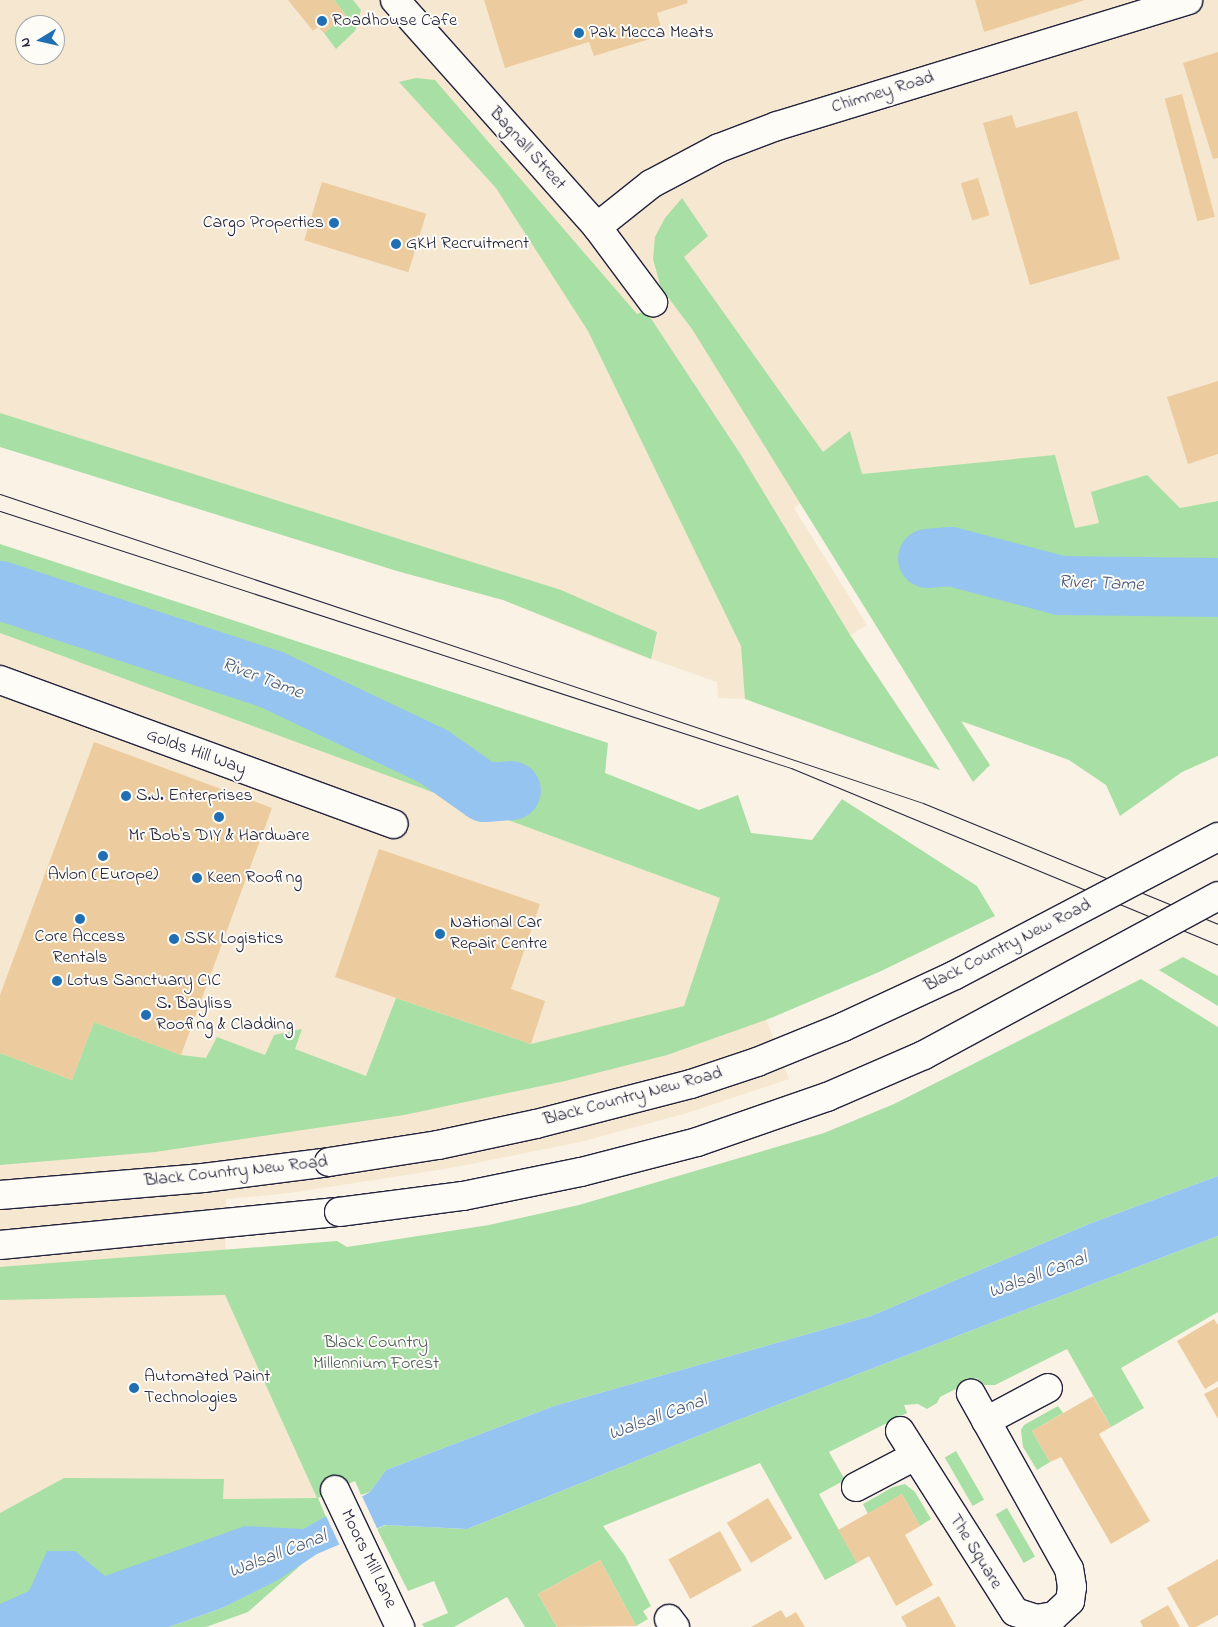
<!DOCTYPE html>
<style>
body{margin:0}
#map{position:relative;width:1218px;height:1627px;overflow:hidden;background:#faf2e5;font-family:"Indie Flower",sans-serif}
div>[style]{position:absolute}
.built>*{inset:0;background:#f6e7d0}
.green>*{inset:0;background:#a7dfa4;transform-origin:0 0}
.water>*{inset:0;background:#95c4f0}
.pier>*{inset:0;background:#faf2e5;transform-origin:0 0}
.river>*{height:59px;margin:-29.5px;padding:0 29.5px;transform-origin:29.5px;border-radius:29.5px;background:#95c4f0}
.building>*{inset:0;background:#eccc9e;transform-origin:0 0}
.roads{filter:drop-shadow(1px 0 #22223b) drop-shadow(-1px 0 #22223b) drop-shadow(0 1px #22223b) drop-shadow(0 -1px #22223b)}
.street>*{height:28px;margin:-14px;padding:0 14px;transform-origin:14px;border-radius:14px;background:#fdfcf7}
.highway>*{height:28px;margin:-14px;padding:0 14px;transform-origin:14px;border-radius:14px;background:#fdfcf7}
.tram>*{height:1px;margin:-0.5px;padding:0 0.5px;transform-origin:0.5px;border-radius:0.5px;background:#22223b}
.bridges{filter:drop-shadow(1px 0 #22223b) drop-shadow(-1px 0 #22223b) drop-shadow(0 1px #22223b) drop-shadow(0 -1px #22223b)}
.highway-bridge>*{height:28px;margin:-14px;padding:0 14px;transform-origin:14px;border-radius:14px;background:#fdfcf7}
.dots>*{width:14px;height:14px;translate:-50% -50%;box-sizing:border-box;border:2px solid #fdfcf7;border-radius:50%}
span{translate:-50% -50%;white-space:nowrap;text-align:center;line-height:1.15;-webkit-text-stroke:4px #fdfcf7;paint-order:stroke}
.poi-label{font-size:18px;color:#22223b}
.left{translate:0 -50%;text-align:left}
.right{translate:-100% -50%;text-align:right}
.street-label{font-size:18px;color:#22223b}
.park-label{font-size:18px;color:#4a5b5a}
.water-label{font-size:19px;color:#4a5b7a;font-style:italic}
.north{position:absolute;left:15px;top:15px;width:50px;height:50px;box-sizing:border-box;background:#fdfcf7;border:1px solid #a5a5ac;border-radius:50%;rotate:261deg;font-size:14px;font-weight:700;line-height:20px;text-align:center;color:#22223b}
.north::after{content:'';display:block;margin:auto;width:18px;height:22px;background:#1f6fb2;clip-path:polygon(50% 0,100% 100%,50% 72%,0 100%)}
</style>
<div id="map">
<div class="built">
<i style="clip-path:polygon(evenodd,0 0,1218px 0,1218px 501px,1075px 528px,1055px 456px,841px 476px,794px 508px,867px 625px,745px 699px,718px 698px,717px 682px,620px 648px,503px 600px,397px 571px,0 445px,0 0,25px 25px,55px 25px,55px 55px,25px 55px,25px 25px)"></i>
<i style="clip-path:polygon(0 633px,720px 898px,789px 1079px,687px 1113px,580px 1142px,451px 1168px,290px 1193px,226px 1199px,225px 1294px,318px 1498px,0 1627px)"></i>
</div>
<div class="green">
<i style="clip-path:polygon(334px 0,353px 0,361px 10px,355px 31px,336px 49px,324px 33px,346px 15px)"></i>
<i style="clip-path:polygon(416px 78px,435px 80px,637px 314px,646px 311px,741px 455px,850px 635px,940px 770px,745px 699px,741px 646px,588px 331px,496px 188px,399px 82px)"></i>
<i style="clip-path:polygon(682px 198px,708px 236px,684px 257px,823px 452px,850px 431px,862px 474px,1055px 455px,1075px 528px,1099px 523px,1091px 492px,1147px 475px,1180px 508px,1218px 501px,1218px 756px,1182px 772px,1120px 816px,1106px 785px,1069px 760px,961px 721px,990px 765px,973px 782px,692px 329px,661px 288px,653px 259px,655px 237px,665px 218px)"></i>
<i style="clip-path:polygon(0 413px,561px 590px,657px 632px,651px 659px,503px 600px,397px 571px,0 447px)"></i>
<i style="clip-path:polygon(0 544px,608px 743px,605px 773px,699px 810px,738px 795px,751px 833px,812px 840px,842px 799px,977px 886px,995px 916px,879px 972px,771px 1018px,667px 1055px,565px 1081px,404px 1115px,155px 1152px,0 1165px,0 1053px,72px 1080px,94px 1022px,181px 1055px,206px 1058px,217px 1037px,265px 1055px,274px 1035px,302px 1029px,295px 1049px,366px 1076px,396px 998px,531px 1044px,684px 1006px,720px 898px,0 633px)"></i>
<i style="clip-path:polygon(1183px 957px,1218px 976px,1218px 1006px,1159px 970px)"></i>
<i style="clip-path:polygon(1141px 979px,1218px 1027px,1218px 1176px,1089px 1224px,871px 1316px,554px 1406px,386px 1470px,370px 1492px,361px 1495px,355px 1481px,318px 1498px,326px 1517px,303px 1529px,0 1627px,0 1513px,64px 1478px,224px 1479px,223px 1499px,317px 1498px,225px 1295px,0 1300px,0 1267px,337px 1241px,347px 1247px,489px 1225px,579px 1205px,824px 1133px,894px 1104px)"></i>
<i style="clip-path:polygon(1218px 1236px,1218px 1312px,1121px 1368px,1144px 1408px,1111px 1427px,1067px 1349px,995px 1385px,984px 1385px,977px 1378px,940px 1397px,937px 1403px,927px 1409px,918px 1404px,904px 1405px,907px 1413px,829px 1452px,845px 1480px,819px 1494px,857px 1563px,825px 1580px,760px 1463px,603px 1526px,625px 1556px,651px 1606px,643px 1611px,648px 1619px,636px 1626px,600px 1560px,538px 1594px,557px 1627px,525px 1627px,507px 1597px,454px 1627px,424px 1627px,422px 1624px,448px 1613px,434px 1581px,408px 1591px,377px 1529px,386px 1525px,467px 1529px,735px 1421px)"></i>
<i style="clip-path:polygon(1058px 1406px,1063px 1413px,1032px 1431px,1050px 1462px,1037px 1470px,1023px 1447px,1021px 1430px,1024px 1425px)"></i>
<i style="left:956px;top:1451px;width:56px;height:13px;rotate:60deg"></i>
<i style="clip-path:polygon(905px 1484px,915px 1492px,931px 1519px,920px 1526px,902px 1494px,868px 1514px,863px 1504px,893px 1487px)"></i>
<i style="left:1007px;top:1508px;width:56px;height:13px;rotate:60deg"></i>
<i style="clip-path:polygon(302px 1564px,248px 1612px,206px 1627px,169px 1627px,222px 1608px)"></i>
</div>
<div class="water">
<i style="clip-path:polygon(1218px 1176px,1218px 1236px,735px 1421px,467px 1529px,385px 1525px,317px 1554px,278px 1580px,222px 1608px,169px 1627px,0 1627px,0 1604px,29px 1591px,47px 1551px,75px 1551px,105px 1576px,245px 1526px,303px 1529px,370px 1492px,386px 1470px,554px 1406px,871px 1316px,1089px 1224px)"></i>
</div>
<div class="pier">
<i style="left:361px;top:1494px;width:41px;height:41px;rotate:65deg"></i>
</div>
<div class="river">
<i style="left:927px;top:558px;width:23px;rotate:-5deg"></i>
<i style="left:950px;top:556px;width:114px;rotate:14.8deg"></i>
<i style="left:1060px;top:585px;width:158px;rotate:0.7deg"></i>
<i style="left:0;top:590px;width:287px;rotate:18.2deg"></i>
<i style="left:273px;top:680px;width:177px;rotate:25.4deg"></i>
<i style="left:433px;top:756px;width:62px;rotate:35.2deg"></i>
<i style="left:484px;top:792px;width:27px;rotate:-4deg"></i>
</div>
<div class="building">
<i style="clip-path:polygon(288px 0,334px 0,346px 15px,324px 33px,318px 27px,313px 31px)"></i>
<i style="clip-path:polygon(484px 0,687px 0,688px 3px,657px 13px,663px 35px,594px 56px,589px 42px,505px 68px)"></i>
<i style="clip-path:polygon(975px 0,1085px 0,984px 32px)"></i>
<i style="clip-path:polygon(1218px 52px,1218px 158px,1213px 159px,1183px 63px)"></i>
<i style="left:1182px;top:94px;width:127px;height:18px;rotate:75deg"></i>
<i style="clip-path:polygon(1077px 111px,1120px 259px,1030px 285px,983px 123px,1012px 115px,1016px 128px)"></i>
<i style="left:978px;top:178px;width:39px;height:18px;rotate:73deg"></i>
<i style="left:322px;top:182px;width:109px;height:61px;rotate:17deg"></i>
<i style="clip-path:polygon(1218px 381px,1218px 454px,1188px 464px,1167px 397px)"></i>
<i style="clip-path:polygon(94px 742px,272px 808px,181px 1055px,94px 1022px,72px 1080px,0 1053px,0 995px)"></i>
<i style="clip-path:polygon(379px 849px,540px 904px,511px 989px,545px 1001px,531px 1044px,335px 977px)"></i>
<i style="clip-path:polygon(1214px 1319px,1218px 1325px,1218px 1381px,1205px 1389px,1177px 1341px)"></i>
<i style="clip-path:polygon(1218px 1387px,1218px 1419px,1204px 1394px)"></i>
<i style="clip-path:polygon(1093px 1396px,1111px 1427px,1099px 1434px,1150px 1521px,1111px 1544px,1061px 1457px,1050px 1462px,1032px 1431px)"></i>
<i style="clip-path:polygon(902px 1494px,920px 1526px,905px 1535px,933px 1585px,896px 1606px,869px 1556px,857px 1563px,838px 1530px)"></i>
<i style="left:768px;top:1498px;width:47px;height:48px;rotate:59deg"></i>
<i style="left:720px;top:1531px;width:45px;height:59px;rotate:61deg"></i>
<i style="clip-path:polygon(1218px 1559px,1218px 1615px,1196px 1627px,1189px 1627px,1167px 1588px)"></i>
<i style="clip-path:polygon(600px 1560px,636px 1626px,557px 1627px,538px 1594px)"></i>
<i style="clip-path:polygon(939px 1596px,956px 1627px,907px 1627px,901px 1617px)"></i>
<i style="clip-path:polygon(1168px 1605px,1180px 1627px,1143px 1627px,1140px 1621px)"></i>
<i style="clip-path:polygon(781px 1610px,786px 1618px,796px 1612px,805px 1627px,751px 1627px)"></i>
</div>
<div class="roads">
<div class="street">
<i style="left:395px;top:0;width:304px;rotate:48.3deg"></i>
<i style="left:597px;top:227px;width:94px;rotate:53.3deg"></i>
<i style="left:597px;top:227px;width:69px;rotate:-38.5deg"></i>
<i style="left:651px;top:184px;width:77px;rotate:-27.9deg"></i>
<i style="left:719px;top:148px;width:62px;rotate:-20.8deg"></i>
<i style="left:777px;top:126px;width:430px;rotate:-17deg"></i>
<i style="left:0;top:680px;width:419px;rotate:20.1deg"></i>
<i style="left:986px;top:1421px;width:70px;rotate:-28deg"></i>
<i style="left:900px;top:1431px;width:214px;rotate:57.6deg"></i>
<i style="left:1015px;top:1612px;width:22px;rotate:18deg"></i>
<i style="left:1036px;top:1619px;width:18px;rotate:-9deg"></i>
<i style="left:1054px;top:1616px;width:22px;rotate:-43deg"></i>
<i style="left:1070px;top:1601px;width:14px;rotate:-82deg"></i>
<i style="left:1072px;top:1587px;width:18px;rotate:-99deg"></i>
<i style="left:1069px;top:1569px;width:201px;rotate:-119.2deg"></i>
<i style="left:856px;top:1487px;width:67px;rotate:-27.7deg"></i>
<i style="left:335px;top:1490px;width:152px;rotate:64.6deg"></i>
<i style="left:669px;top:1619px;width:10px;rotate:53deg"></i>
</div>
<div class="highway">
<i style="left:0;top:1195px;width:204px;rotate:-4.8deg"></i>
<i style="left:203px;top:1178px;width:127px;rotate:-7.2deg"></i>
<i style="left:0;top:1245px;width:341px;rotate:-5.6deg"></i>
</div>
</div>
<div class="tram">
<i style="left:0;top:494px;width:973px;rotate:18.51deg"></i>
<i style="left:923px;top:803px;width:319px;rotate:22.3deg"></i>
<i style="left:0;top:511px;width:832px;rotate:18deg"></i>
<i style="left:791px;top:768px;width:462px;rotate:22.5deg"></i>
</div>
<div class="bridges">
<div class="highway-bridge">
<i style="left:329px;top:1162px;width:110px;rotate:-8.9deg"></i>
<i style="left:438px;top:1145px;width:100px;rotate:-12.1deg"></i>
<i style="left:536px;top:1124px;width:160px;rotate:-14.5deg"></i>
<i style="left:691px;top:1084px;width:70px;rotate:-18.4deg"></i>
<i style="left:757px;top:1062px;width:93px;rotate:-22.1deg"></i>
<i style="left:843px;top:1027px;width:123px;rotate:-24.9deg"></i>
<i style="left:955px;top:975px;width:297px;rotate:-27.7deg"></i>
<i style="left:339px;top:1212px;width:125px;rotate:-7.4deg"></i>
<i style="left:463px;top:1196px;width:120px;rotate:-11.5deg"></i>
<i style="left:581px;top:1172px;width:120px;rotate:-14.5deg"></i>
<i style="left:697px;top:1142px;width:138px;rotate:-19.1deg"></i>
<i style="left:827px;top:1097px;width:106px;rotate:-23.4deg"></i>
<i style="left:924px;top:1055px;width:334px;rotate:-28.4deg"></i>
</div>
</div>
<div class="dots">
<i style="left:322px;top:21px;background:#1f6fb2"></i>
<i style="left:579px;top:33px;background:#1f6fb2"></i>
<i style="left:334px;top:223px;background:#1f6fb2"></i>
<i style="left:396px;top:244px;background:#1f6fb2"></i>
<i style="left:126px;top:796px;background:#1f6fb2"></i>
<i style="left:219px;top:817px;background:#1f6fb2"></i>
<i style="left:103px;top:856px;background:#1f6fb2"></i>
<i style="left:197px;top:878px;background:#1f6fb2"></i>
<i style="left:80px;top:919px;background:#1f6fb2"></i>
<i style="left:440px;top:934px;background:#1f6fb2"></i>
<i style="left:174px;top:939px;background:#1f6fb2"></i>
<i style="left:57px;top:981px;background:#1f6fb2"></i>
<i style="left:146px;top:1015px;background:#1f6fb2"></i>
<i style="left:134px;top:1388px;background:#1f6fb2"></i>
</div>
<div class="poi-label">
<span class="left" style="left:332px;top:21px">Roadhouse Cafe</span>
<span class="left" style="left:589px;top:33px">Pak Mecca Meats</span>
<span class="right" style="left:324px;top:223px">Cargo Properties</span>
<span class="left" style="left:406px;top:244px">GKH Recruitment</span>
<span class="left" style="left:136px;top:796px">S.J. Enterprises</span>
<span style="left:219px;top:836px">Mr Bob's DIY &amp; Hardware</span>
<span style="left:103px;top:875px">Avlon (Europe)</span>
<span class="left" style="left:207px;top:878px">Keen Roofing</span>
<span class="left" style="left:450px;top:934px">National Car<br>Repair Centre</span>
<span style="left:80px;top:948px">Core Access<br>Rentals</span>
<span class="left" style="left:184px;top:939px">SSK Logistics</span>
<span class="left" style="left:67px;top:981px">Lotus Sanctuary CIC</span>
<span class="left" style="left:156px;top:1015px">S. Bayliss<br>Roofing &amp; Cladding</span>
<span class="left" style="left:144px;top:1388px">Automated Paint<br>Technologies</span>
</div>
<div class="street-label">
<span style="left:883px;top:93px;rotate:-17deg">Chimney Road</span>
<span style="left:527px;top:149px;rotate:48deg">Bagnall Street</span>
<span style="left:196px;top:753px;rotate:20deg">Golds Hill Way</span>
<span style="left:1008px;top:946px;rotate:-27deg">Black Country New Road</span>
<span style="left:633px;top:1097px;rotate:-15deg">Black Country New Road</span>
<span style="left:236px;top:1172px;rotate:-6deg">Black Country New Road</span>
<span style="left:975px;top:1552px;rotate:58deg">The Square</span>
<span style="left:368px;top:1559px;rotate:64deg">Moors Mill Lane</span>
</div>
<div class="park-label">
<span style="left:376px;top:1354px">Black Country<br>Millennium Forest</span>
</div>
<div class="water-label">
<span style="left:1101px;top:584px;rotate:2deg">River Tame</span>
<span style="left:262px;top:679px;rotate:21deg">River Tame</span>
<span style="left:1038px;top:1276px;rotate:-20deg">Walsall Canal</span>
<span style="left:658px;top:1418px;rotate:-20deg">Walsall Canal</span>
<span style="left:278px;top:1555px;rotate:-21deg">Walsall Canal</span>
</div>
<div class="north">N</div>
</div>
